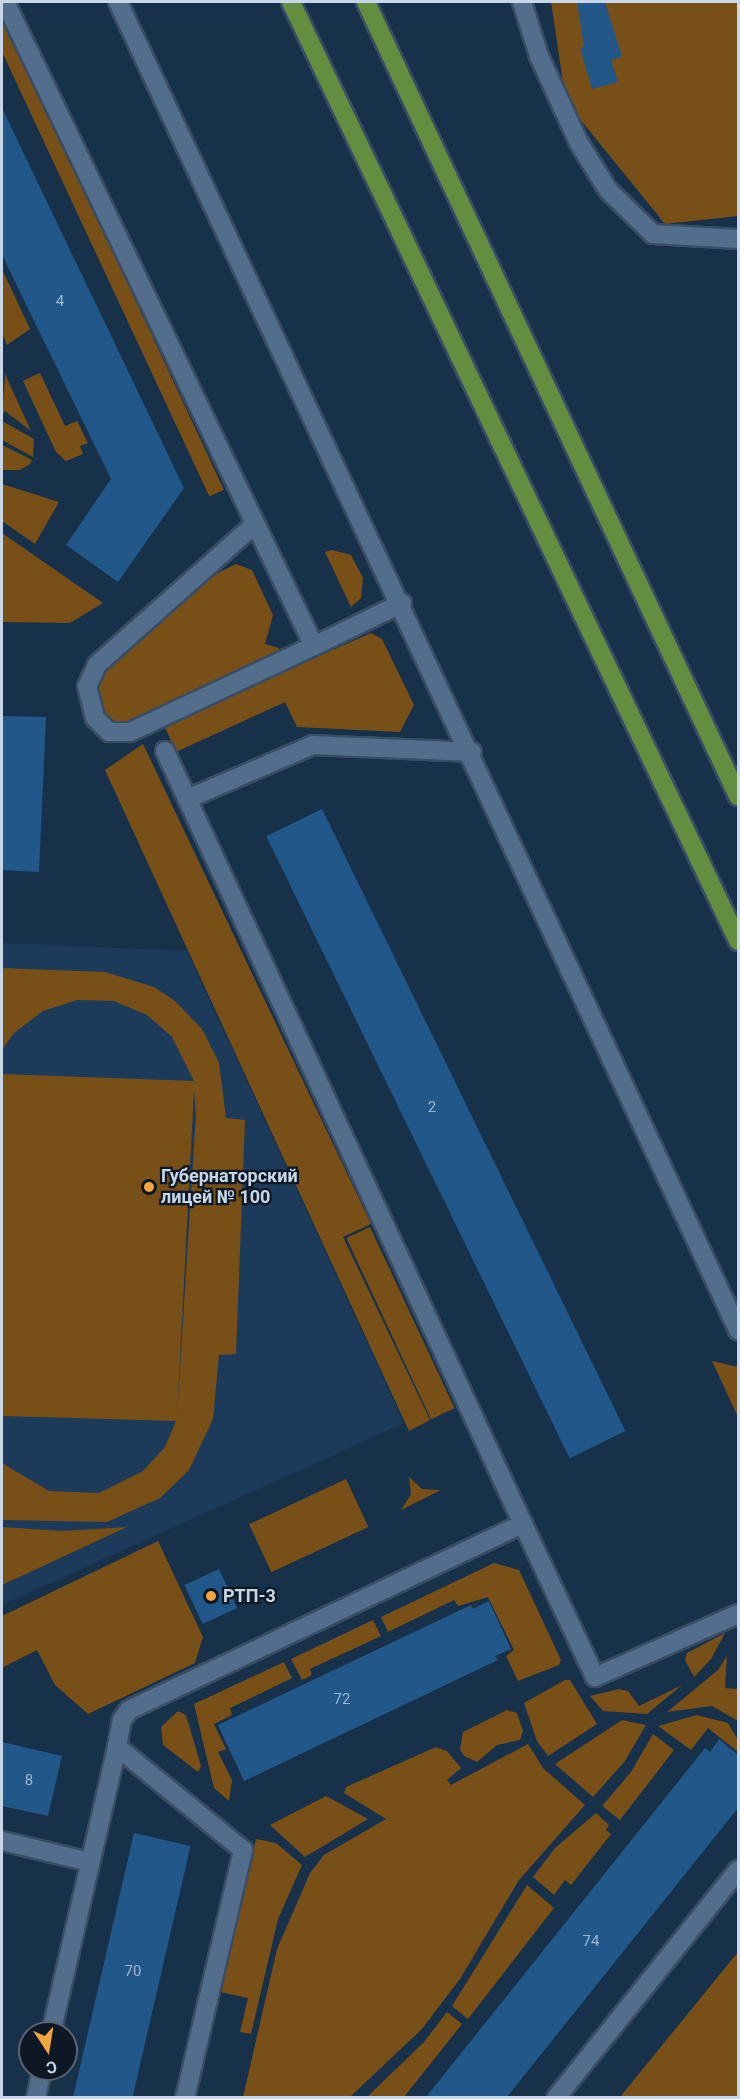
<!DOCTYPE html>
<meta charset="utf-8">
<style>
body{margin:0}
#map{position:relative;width:740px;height:2099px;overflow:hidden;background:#17314b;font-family:Roboto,sans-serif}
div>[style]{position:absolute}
.built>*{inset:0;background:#1c3a59}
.green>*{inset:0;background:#784f17;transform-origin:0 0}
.building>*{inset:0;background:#225789;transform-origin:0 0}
.roads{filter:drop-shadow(2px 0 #394d64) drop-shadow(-2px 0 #394d64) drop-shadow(0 2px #394d64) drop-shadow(0 -2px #394d64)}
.service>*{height:18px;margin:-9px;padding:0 9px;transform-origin:9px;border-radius:9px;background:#526e8c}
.minor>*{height:18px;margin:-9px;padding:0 9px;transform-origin:9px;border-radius:9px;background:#526e8c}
.trunk>*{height:18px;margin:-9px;padding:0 9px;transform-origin:9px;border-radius:9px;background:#638e40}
.dots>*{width:16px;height:16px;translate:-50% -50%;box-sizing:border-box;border:3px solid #0d1824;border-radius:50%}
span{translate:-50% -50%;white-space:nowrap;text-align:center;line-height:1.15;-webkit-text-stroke:4.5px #0d1824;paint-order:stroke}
.number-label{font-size:15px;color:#9eb7d0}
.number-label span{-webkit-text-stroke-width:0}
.poi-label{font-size:18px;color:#c8d7e8;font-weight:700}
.left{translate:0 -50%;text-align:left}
.frame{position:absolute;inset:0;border:3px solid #c8d7e8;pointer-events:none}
.north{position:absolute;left:18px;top:2021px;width:60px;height:60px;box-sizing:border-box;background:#0d1824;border:2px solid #586472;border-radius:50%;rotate:168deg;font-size:16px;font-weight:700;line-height:24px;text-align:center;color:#c8d7e8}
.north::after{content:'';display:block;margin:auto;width:21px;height:27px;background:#f1a640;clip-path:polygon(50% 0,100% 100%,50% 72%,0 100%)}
</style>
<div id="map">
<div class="built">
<i style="clip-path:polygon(2px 943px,187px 951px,404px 1423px,2px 1605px)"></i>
</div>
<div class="green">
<i style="clip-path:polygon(551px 2px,738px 2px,738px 216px,665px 224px,566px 102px)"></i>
<i style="left:2px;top:14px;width:525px;height:16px;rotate:65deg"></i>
<i style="clip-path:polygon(2px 269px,30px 329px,7px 345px,2px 333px)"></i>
<i style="clip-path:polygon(40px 373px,65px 426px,77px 421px,88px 443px,80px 446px,83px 454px,66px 461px,56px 452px,23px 381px)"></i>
<i style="clip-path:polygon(5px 374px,31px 431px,5px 411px,2px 415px)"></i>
<i style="clip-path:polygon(2px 421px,34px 439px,33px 457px,2px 440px)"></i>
<i style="clip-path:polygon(2px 445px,32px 460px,30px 464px,20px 470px,2px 470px)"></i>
<i style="clip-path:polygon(2px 484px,59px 502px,35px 544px,2px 521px)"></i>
<i style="clip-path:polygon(2px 533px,103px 603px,70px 623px,2px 622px)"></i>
<i style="clip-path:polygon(332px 550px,351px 555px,363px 578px,361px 598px,351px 607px,325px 552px)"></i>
<i style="clip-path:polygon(236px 564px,252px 570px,273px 615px,265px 644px,279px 648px,278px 653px,132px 722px,111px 726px,99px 708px,96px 684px,102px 673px,214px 575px)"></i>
<i style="clip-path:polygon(371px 633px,382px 639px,414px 705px,400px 732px,297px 727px,285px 702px,176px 752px,164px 725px)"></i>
<i style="clip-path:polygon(143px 744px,371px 1224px,343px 1237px,430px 1420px,409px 1431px,105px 770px)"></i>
<i style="clip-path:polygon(evenodd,2px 968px,105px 972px,154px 987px,175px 1001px,202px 1029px,219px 1063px,226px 1118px,245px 1120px,236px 1354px,219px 1355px,213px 1419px,189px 1470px,160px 1498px,107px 1522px,2px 1520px,2px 1463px,49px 1491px,99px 1493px,143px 1471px,165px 1447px,176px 1421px,2px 1416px,2px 1074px,194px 1081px,172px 1037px,147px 1015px,114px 1001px,77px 1000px,43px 1011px,14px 1033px,2px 1050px,2px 968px,194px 1090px,196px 1114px,177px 1417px,177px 1416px,194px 1090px)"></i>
<i style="left:370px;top:1227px;width:200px;height:26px;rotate:65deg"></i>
<i style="clip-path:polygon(712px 1361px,738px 1367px,738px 1417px)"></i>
<i style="clip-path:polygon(409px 1477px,422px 1489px,441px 1490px,401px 1510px,411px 1494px)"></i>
<i style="left:346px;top:1479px;width:53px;height:107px;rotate:65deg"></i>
<i style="clip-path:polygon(2px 1527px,62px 1531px,127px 1527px,2px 1585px)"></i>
<i style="clip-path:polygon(158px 1541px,203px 1637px,195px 1663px,88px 1714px,55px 1685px,37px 1650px,2px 1668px,2px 1616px)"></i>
<i style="clip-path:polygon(494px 1563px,519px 1570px,561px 1660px,559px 1665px,518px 1681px,506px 1656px,514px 1650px,488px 1597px,458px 1606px,454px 1600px,388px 1632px,381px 1617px)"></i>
<i style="clip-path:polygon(373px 1620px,381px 1636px,310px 1669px,312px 1675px,302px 1680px,291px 1659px)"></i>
<i style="clip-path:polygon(725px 1633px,711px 1659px,694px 1677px,685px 1660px,687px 1653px)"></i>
<i style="clip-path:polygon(727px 1656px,725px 1688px,738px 1689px,738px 1721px,712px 1706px,667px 1712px,718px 1670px)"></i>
<i style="clip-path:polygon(284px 1662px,292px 1678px,230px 1708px,232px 1715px,214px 1724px,226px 1749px,218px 1752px,232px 1780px,229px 1801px,214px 1788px,194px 1704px)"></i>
<i style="clip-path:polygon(565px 1680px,570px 1680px,597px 1724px,548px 1756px,537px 1741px,524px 1703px)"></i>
<i style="clip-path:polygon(682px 1685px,647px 1714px,603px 1711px,590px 1696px,619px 1689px,628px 1691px,639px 1706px)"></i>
<i style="clip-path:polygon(507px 1710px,517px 1713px,523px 1731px,520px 1740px,497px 1745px,477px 1762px,464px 1756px,460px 1749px,463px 1732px)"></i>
<i style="clip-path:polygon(178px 1711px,186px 1715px,201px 1766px,198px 1772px,163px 1745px,161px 1727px)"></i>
<i style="clip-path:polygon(697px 1715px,728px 1723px,738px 1740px,738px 1752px,708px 1728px,691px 1750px,658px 1726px)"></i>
<i style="clip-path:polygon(622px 1720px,646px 1725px,625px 1761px,593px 1797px,555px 1764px)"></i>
<i style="clip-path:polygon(653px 1734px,674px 1750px,620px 1820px,602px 1806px,631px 1772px)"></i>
<i style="clip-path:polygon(528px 1744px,543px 1768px,585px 1805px,519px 1880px,460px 1979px,421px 2030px,350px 2097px,243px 2097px,277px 1949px,310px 1873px,324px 1855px,386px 1819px,344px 1793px,346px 1787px,436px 1747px,447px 1751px,461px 1768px,447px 1780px,451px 1785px)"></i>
<i style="clip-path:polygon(326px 1796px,368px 1819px,305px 1857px,270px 1825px)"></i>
<i style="clip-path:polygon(596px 1813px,609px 1825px,606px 1830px,611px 1834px,571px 1885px,565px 1880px,554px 1895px,533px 1877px,555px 1848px)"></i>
<i style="clip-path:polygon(256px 1839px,276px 1843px,302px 1865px,278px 1919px,251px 2034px,240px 2032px,248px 1998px,220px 1992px)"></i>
<i style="clip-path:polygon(527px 1885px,554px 1908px,468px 2019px,452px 2006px)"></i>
<i style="clip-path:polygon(738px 1952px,738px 2097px,620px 2097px)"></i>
<i style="clip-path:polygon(447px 2012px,462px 2024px,404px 2097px,368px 2096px,424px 2042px)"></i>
</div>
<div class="building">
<i style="clip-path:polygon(577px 2px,605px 2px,622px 57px,611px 60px,618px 82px,592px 89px,580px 48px,584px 47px)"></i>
<i style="clip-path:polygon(2px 108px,184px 488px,118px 582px,66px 545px,111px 479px,2px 255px)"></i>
<i style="clip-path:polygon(2px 716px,46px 717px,39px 872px,2px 870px)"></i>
<i style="left:322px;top:809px;width:692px;height:62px;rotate:64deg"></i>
<i style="left:219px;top:1569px;width:43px;height:38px;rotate:65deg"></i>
<i style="clip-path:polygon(489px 1601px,511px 1649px,495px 1656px,498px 1660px,244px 1781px,218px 1725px,471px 1605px,473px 1609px)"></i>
<i style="clip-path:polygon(719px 1739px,738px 1755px,738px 1808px,507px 2097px,426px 2097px,705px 1748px,710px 1752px)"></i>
<i style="clip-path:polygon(2px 1742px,62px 1756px,48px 1816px,2px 1806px)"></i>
<i style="left:134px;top:1833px;width:58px;height:271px;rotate:13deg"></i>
</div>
<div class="roads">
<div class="service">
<i style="left:5px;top:2px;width:714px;rotate:64.37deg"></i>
<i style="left:314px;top:646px;width:98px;rotate:-26deg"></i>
<i style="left:522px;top:2px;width:57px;rotate:72.5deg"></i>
<i style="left:539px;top:56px;width:96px;rotate:65.3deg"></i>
<i style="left:579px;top:143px;width:55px;rotate:58.3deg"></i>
<i style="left:608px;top:190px;width:63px;rotate:44.4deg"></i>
<i style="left:653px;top:234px;width:85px;rotate:3.4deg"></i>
<i style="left:255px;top:524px;width:212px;rotate:138.3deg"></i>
<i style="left:97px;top:665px;width:23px;rotate:115deg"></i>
<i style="left:87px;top:686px;width:33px;rotate:76deg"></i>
<i style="left:95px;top:718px;width:20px;rotate:45deg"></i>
<i style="left:109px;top:732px;width:21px"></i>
<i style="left:130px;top:732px;width:203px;rotate:-25.1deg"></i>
<i style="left:165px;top:751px;width:852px;rotate:65.15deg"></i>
<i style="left:187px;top:799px;width:137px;rotate:-23.2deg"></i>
<i style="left:313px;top:745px;width:159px;rotate:2.5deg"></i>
<i style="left:2px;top:1841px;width:90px;rotate:13.4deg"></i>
<i style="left:51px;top:2033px;width:294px;rotate:-77deg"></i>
<i style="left:36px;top:2098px;width:30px;rotate:-78deg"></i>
<i style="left:185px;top:2098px;width:255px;rotate:-76.8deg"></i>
<i style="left:243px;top:1850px;width:163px;rotate:-140.7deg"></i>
<i style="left:117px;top:1747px;width:27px;rotate:-80deg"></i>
<i style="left:122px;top:1720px;width:12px;rotate:-55deg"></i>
<i style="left:129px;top:1710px;width:436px;rotate:-25.3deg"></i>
<i style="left:523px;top:1524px;width:169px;rotate:64.8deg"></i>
<i style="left:595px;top:1677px;width:156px;rotate:-23.8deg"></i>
<i style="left:556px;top:2098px;width:292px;rotate:-51.4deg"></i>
</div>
<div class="minor">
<i style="left:118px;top:2px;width:1466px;rotate:64.97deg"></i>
</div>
<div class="trunk">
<i style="left:291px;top:2px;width:1040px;rotate:64.54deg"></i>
<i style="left:366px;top:2px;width:877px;rotate:64.9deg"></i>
</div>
</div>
<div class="dots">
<i style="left:149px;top:1187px;background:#f1a640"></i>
<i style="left:211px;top:1596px;background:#f1a640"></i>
</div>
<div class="number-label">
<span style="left:60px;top:302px">4</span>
<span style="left:432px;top:1108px">2</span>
<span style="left:342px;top:1700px">72</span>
<span style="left:29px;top:1781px">8</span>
<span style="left:591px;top:1942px">74</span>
<span style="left:133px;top:1972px">70</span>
</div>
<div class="poi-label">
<span class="left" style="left:161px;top:1187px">Губернаторский<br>лицей № 100</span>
<span class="left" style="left:223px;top:1596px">РТП-3</span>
</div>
<div class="frame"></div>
<div class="north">С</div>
</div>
